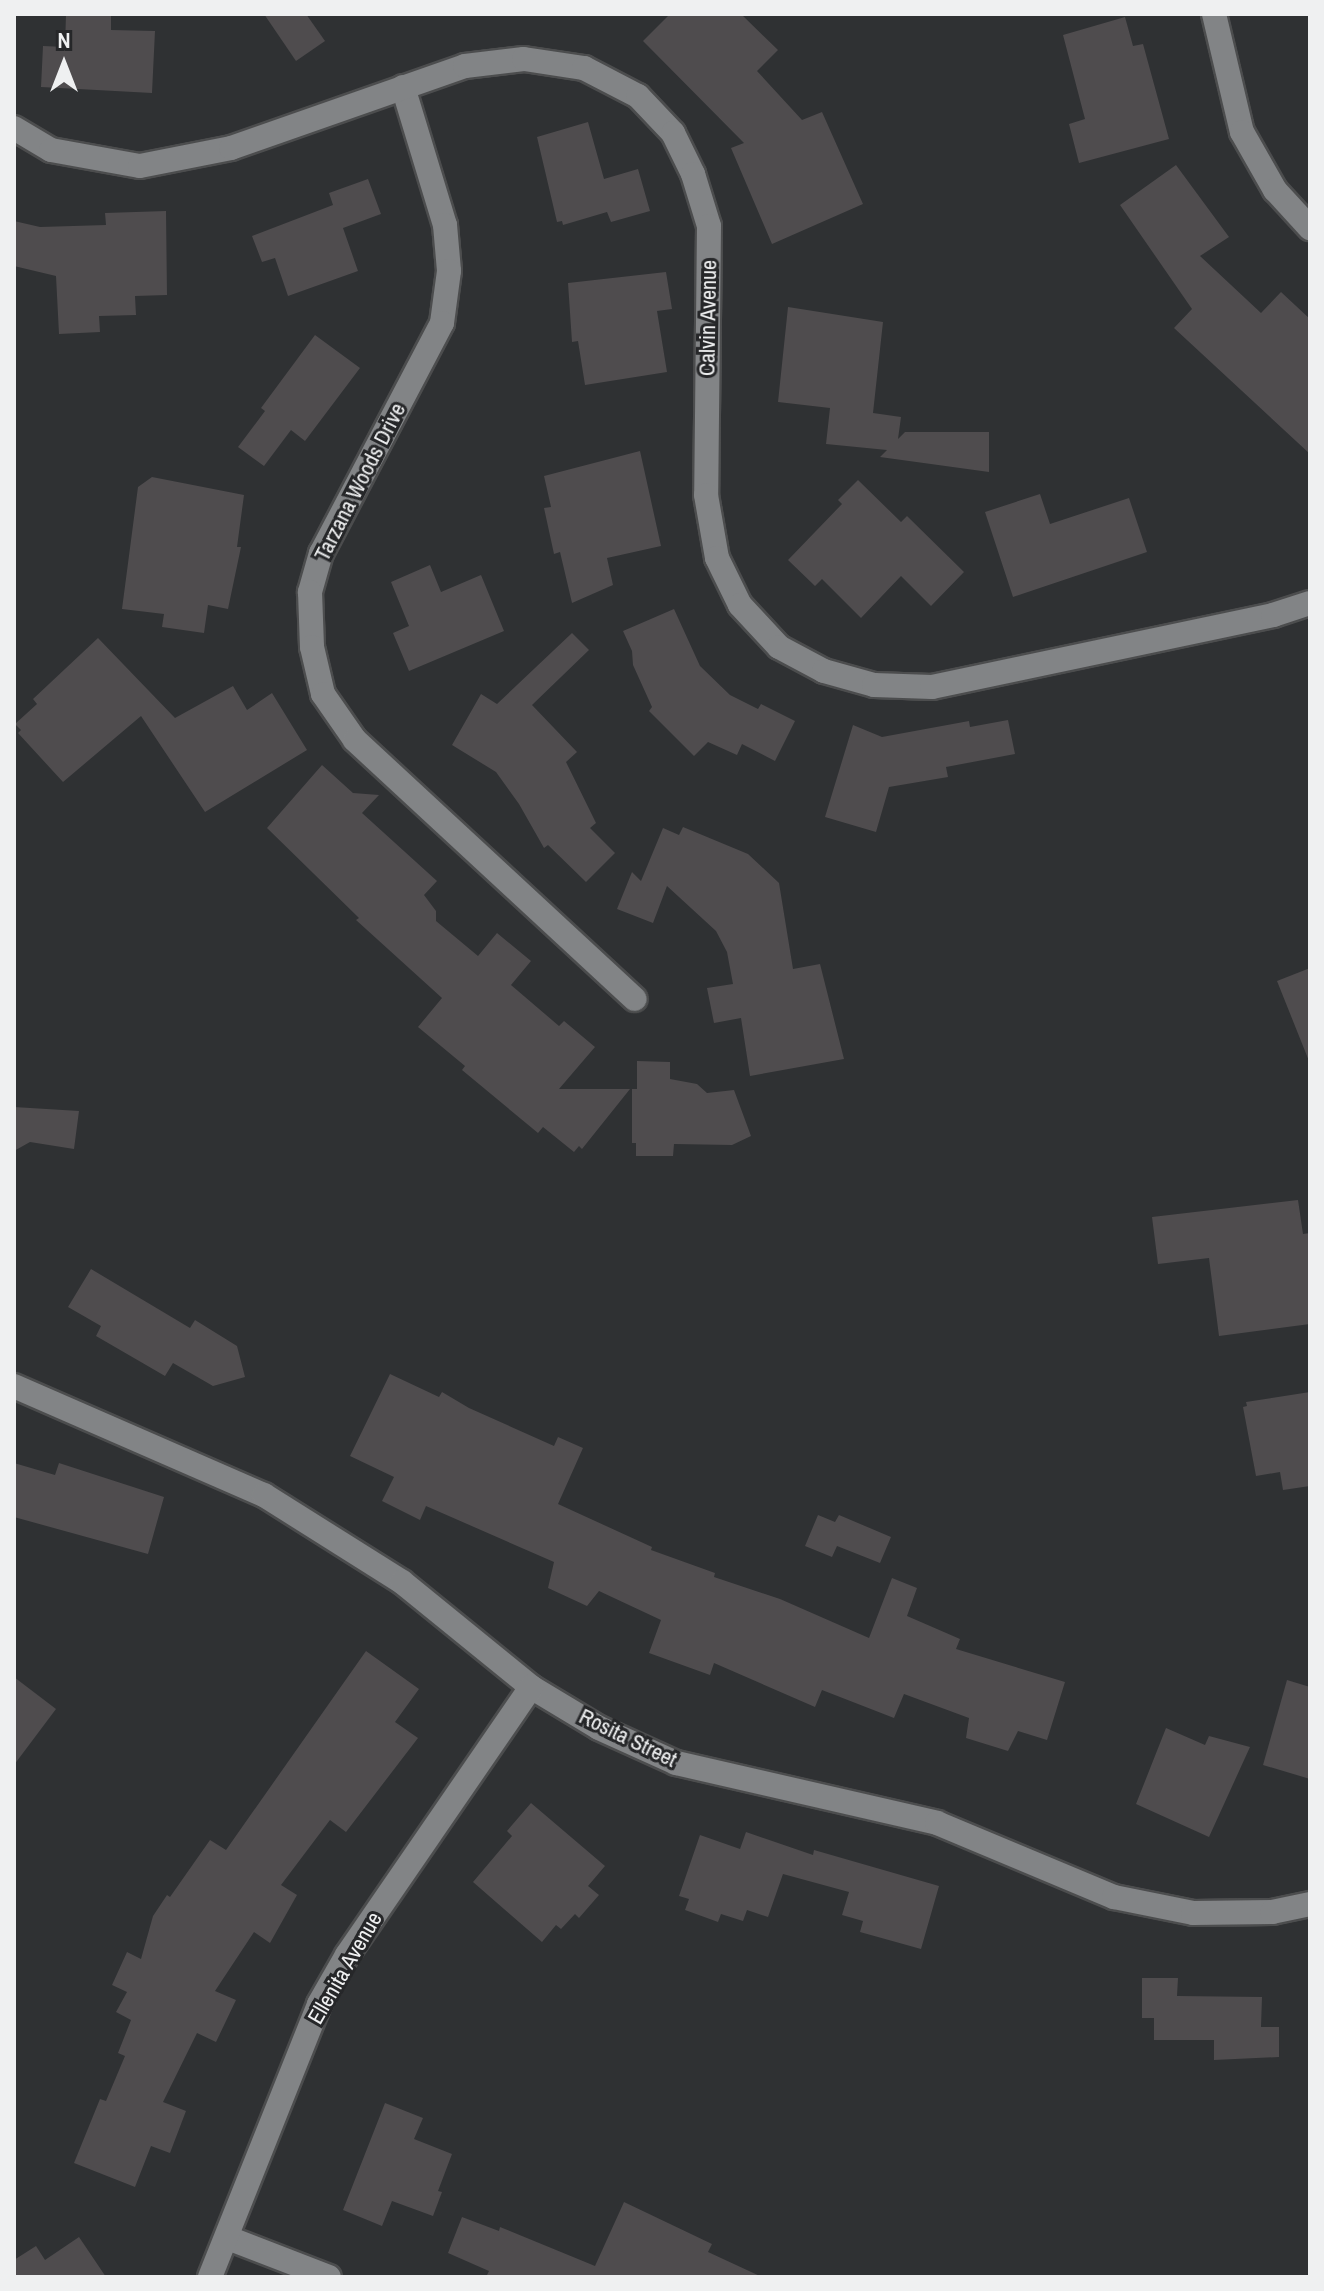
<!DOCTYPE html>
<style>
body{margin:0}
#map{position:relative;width:1324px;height:2291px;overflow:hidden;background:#2f3133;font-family:"Archivo Narrow",sans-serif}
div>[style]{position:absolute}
.building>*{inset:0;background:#4f4c4e}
.roads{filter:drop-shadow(2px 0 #4c4d4e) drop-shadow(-2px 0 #4c4d4e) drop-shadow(0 2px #4c4d4e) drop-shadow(0 -2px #4c4d4e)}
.street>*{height:24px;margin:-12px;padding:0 12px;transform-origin:12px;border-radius:12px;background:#828486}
span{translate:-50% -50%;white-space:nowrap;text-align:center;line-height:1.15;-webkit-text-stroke:6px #262729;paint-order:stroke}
.street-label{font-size:22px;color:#eff0f1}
.frame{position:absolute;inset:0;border:16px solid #eff0f1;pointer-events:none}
.north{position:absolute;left:24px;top:24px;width:80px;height:80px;-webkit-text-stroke:6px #262729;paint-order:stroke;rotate:0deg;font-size:22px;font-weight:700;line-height:32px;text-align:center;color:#eff0f1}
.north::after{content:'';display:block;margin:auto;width:28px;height:36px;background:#eff0f1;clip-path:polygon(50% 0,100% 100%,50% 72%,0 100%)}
</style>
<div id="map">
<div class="building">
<i style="clip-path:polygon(66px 14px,111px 14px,111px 30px,155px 31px,152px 93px,41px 87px,43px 46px,65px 47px)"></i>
<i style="clip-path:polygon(264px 14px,306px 14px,325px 41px,296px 61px)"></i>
<i style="clip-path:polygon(670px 14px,741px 14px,778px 50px,757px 71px,802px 120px,822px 112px,863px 204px,772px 244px,731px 148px,744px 143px,643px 41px)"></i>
<i style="clip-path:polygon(1125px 17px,1133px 46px,1143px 44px,1169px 139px,1079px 163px,1069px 124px,1085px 119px,1063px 35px)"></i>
<i style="clip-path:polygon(588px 122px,604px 179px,638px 169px,650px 211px,611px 222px,607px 212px,563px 225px,562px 221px,557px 222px,537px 137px)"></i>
<i style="clip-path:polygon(1176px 165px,1229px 237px,1200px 256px,1261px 313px,1281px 292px,1310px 319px,1310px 454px,1174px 328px,1192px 309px,1120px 205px)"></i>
<i style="clip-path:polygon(368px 179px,381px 214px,343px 228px,358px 271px,288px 296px,275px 258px,262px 262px,252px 236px,333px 205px,329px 193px)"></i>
<i style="clip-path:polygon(166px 211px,167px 295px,135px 296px,136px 315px,99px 316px,100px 332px,59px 334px,56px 276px,14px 266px,14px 221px,40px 227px,106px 225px,105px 213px)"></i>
<i style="clip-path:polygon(666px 272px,672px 309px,657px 311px,667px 372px,585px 385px,578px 341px,572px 342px,568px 283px)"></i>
<i style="clip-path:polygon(788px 307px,883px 322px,873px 413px,901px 417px,898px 439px,905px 432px,989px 432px,989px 472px,880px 457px,887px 450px,826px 444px,830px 408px,778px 402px)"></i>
<i style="clip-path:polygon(315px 335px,360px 368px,305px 441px,291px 430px,264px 466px,238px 447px,265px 411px,261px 408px)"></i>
<i style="clip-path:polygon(640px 451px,661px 546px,607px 558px,613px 585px,572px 603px,560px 552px,554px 554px,544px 508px,551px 507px,544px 476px)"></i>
<i style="clip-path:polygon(152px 477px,244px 495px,237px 547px,241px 547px,228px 609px,208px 605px,204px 633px,162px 627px,164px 614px,122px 609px,138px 487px)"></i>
<i style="clip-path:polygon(858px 480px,901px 522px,907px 516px,964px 572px,931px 606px,901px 576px,861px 618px,822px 579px,815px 586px,788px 560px,842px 504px,838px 500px)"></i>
<i style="clip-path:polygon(1040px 494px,1050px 524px,1129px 498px,1147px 552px,1013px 597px,985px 512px)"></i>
<i style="clip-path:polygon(430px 565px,441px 592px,481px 575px,504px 631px,409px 671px,393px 633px,409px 626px,391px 582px)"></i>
<i style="clip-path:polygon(674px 609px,700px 666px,730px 695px,758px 709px,761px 704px,795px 721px,775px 761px,742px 744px,737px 755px,708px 742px,694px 756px,649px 711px,652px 707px,633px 665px,632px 651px,623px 631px)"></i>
<i style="clip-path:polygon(572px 633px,589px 650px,532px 705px,577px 752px,566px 762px,596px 823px,590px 828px,615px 853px,586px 882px,548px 845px,544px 848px,519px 804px,496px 772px,452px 745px,481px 694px,497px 704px)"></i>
<i style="clip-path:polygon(98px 638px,175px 718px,233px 686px,247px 710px,272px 693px,307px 750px,205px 812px,141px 716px,63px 782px,18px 733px,21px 730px,15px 724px,37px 704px,33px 699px)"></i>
<i style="clip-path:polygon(1008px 720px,1015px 754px,946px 767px,948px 777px,889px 787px,876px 832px,825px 817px,853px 725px,882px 737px,969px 721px,970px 727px)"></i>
<i style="clip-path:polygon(322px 765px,353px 793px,379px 795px,362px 813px,437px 881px,424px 895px,436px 911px,436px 921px,478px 956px,497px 933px,531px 961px,511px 985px,559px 1026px,564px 1021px,595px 1047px,559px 1089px,630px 1089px,582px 1149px,579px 1146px,574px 1152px,543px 1127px,538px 1133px,462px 1070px,465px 1066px,418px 1027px,442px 998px,356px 920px,359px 918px,267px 828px)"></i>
<i style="clip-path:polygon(683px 827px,748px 854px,779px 883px,793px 969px,820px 964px,844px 1059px,750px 1076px,741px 1018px,714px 1023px,707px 988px,733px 984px,727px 952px,716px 931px,667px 886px,653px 923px,617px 909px,632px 872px,641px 881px,663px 828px,679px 835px)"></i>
<i style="clip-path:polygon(1310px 968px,1310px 1060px,1309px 1061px,1277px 981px)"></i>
<i style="clip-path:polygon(637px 1061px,670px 1062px,670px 1079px,697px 1084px,707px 1093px,734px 1090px,751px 1136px,732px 1145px,674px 1144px,673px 1156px,636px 1156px,636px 1143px,632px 1143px,632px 1089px,637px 1089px)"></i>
<i style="clip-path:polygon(14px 1107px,79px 1111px,74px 1149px,30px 1142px,14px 1151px)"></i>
<i style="clip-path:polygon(1298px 1200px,1303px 1234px,1310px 1233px,1310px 1324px,1219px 1336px,1209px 1258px,1158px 1264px,1152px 1217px)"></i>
<i style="clip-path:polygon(91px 1269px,190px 1328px,195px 1320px,237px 1346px,245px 1377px,213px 1386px,173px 1363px,165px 1376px,96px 1336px,101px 1326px,68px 1307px)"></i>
<i style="clip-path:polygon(390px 1374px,439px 1397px,442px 1392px,469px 1408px,554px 1446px,558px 1437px,583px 1448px,558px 1504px,652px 1547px,651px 1550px,715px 1573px,714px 1577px,780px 1599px,869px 1638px,892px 1578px,917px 1588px,907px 1616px,960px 1639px,956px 1649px,1065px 1682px,1047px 1740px,1018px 1731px,1008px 1751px,966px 1738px,969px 1718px,904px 1694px,894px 1718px,822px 1690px,815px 1707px,714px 1663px,710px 1675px,649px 1653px,661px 1620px,599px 1591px,587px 1606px,548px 1588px,554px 1562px,426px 1506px,420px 1520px,382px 1501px,394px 1477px,350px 1456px)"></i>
<i style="clip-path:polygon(1310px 1392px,1310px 1486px,1283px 1490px,1280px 1472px,1256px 1476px,1243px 1407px,1247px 1406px,1246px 1402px)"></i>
<i style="clip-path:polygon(14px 1463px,55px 1475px,59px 1463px,164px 1497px,148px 1554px,14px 1517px)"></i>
<i style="clip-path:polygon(818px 1515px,835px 1522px,839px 1515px,891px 1537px,880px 1563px,837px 1546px,832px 1557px,805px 1546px)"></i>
<i style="clip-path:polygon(366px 1651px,419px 1689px,395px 1722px,418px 1738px,346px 1832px,330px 1820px,281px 1885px,297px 1895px,270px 1943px,254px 1932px,215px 1991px,236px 2000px,216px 2042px,197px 2033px,163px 2102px,186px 2111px,170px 2153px,151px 2146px,135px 2187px,74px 2163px,100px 2099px,106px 2101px,125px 2056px,118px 2053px,131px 2020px,116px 2012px,127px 1992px,112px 1985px,127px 1952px,141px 1959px,153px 1916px,167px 1895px,170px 1897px,210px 1840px,226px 1850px)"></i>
<i style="clip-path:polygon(14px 1677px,56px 1709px,14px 1765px)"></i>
<i style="clip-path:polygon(1287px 1680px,1310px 1687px,1310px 1779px,1263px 1765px)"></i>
<i style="clip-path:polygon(1166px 1728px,1205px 1745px,1209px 1736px,1250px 1747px,1209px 1837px,1136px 1804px)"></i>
<i style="clip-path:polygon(531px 1803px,605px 1866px,588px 1886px,599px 1895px,579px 1918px,575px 1914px,561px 1929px,556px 1925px,542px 1942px,473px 1882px,512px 1836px,507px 1831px)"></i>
<i style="clip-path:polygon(746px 1832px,813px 1855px,814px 1850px,939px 1886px,921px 1949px,860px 1932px,863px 1921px,842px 1915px,849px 1892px,783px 1874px,768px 1917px,747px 1910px,743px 1921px,721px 1914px,718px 1922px,685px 1910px,689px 1899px,679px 1896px,700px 1835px,740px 1849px)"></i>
<i style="clip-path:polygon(1142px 1978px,1178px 1978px,1177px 1996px,1262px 1997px,1261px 2027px,1279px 2027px,1279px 2057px,1214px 2060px,1214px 2040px,1154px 2040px,1154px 2018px,1142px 2018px)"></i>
<i style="clip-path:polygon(385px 2103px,423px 2118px,414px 2139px,452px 2154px,438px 2191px,442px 2192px,433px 2216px,392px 2201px,382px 2226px,343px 2210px)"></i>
<i style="clip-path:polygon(624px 2202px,712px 2244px,708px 2252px,762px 2277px,486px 2277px,489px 2271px,448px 2253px,462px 2217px,499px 2231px,500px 2227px,595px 2266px)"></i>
<i style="clip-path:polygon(79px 2237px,106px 2277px,14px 2277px,14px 2260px,36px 2246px,45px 2260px)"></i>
</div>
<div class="roads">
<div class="street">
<i style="left:1214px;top:14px;width:121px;rotate:76.7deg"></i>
<i style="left:1242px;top:132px;width:67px;rotate:60.4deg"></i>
<i style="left:1275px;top:190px;width:52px;rotate:47.4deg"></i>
<i style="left:403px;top:87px;width:144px;rotate:73.1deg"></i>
<i style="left:445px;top:225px;width:46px;rotate:85deg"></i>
<i style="left:449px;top:271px;width:52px;rotate:97.7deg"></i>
<i style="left:442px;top:323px;width:260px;rotate:117.7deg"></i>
<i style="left:321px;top:553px;width:41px;rotate:105.8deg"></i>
<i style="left:310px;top:592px;width:55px;rotate:87.9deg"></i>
<i style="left:312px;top:647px;width:48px;rotate:76.8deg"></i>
<i style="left:323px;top:694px;width:56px;rotate:55.2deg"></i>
<i style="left:355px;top:740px;width:381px;rotate:42.8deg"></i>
<i style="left:14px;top:128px;width:43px;rotate:30.7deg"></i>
<i style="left:51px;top:150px;width:90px;rotate:10.2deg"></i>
<i style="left:140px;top:166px;width:93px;rotate:-11.2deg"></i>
<i style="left:231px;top:148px;width:248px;rotate:-19.3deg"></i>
<i style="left:465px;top:66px;width:59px;rotate:-6.8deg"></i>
<i style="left:524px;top:59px;width:61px;rotate:8.5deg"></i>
<i style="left:584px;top:68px;width:61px;rotate:27.4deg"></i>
<i style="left:638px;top:96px;width:51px;rotate:46.6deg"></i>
<i style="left:673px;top:133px;width:46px;rotate:64deg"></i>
<i style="left:693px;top:174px;width:54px;rotate:72.9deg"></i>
<i style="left:709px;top:226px;width:269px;rotate:90.6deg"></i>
<i style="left:706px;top:495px;width:64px;rotate:80.1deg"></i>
<i style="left:717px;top:558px;width:52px;rotate:63.9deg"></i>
<i style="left:740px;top:605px;width:57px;rotate:47.1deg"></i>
<i style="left:779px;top:647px;width:51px;rotate:28.1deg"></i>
<i style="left:824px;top:671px;width:52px;rotate:15.6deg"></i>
<i style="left:874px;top:685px;width:58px;rotate:2deg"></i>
<i style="left:932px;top:687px;width:349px;rotate:-11.9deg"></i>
<i style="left:1273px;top:615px;width:39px;rotate:-18deg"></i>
<i style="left:14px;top:1386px;width:273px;rotate:23.6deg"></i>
<i style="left:264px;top:1495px;width:163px;rotate:32.2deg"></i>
<i style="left:402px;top:1582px;width:166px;rotate:39.1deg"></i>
<i style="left:531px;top:1687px;width:79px;rotate:31.1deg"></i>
<i style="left:599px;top:1728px;width:85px;rotate:24.4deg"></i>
<i style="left:676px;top:1763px;width:268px;rotate:12.9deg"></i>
<i style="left:937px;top:1823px;width:192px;rotate:22.7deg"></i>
<i style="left:1114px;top:1897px;width:81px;rotate:11.4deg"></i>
<i style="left:1193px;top:1913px;width:79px;rotate:-0.7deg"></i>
<i style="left:1272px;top:1912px;width:39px;rotate:-12deg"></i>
<i style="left:228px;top:2238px;width:108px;rotate:21.1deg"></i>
<i style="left:210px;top:2277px;width:294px;rotate:-68.2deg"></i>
<i style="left:319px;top:2004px;width:56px;rotate:-60.3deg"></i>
<i style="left:347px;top:1955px;width:325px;rotate:-55.5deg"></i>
</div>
</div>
<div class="street-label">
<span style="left:708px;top:318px;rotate:-89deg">Calvin Avenue</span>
<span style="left:360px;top:482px;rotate:-63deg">Tarzana Woods Drive</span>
<span style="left:628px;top:1738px;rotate:26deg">Rosita Street</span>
<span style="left:345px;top:1968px;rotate:-60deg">Ellenita Avenue</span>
</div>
<div class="frame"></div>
<div class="north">N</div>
</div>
